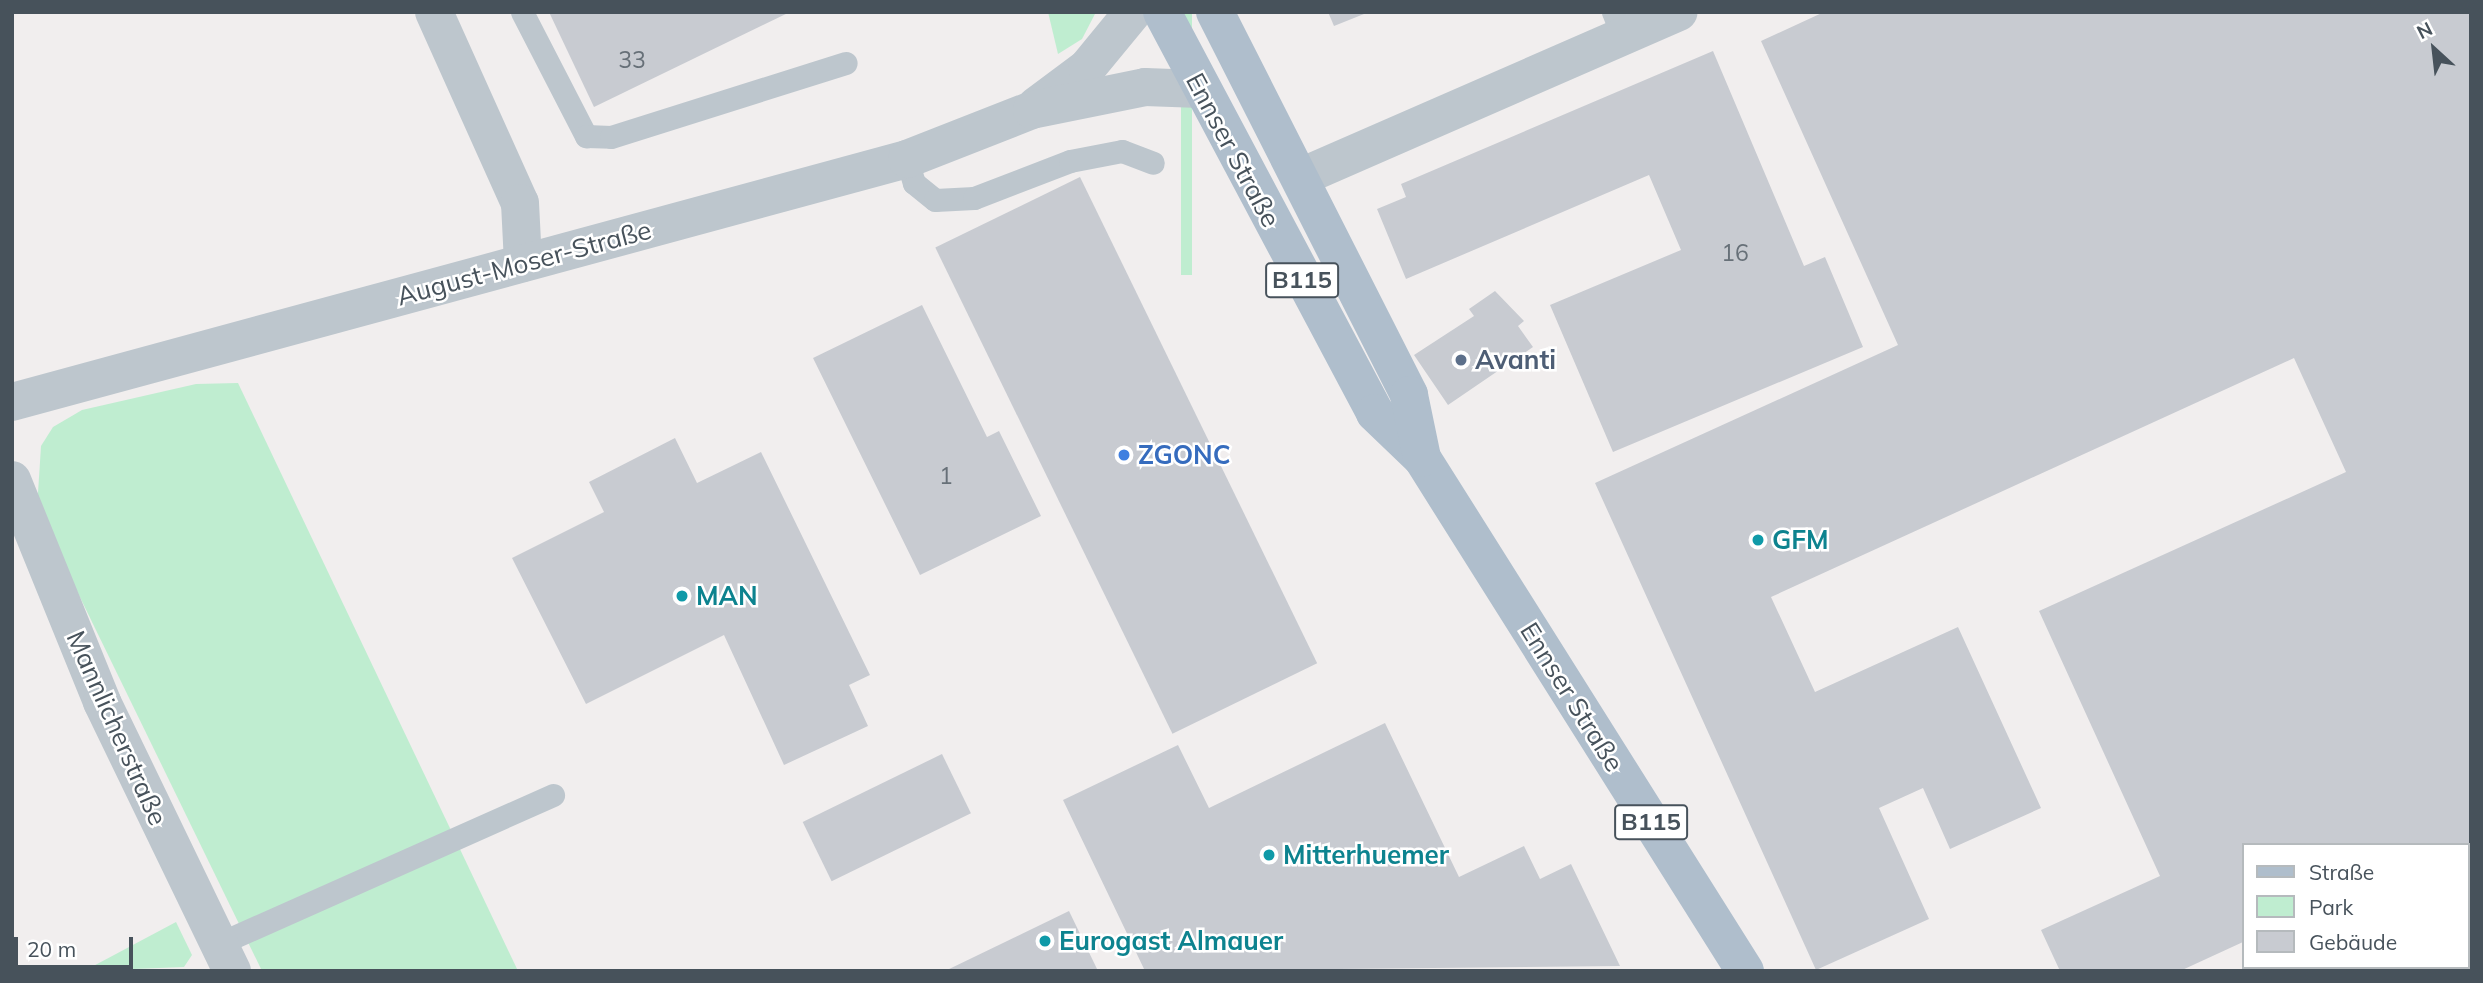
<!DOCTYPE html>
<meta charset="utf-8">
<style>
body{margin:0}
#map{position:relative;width:2483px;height:983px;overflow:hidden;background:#f1eeee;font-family:Mulish,sans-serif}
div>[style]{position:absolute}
.green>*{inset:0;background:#bfedd0;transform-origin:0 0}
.building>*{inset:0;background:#c8cbd1;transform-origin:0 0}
.service>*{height:23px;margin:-11.5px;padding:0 11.5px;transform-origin:11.5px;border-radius:11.5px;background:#bdc6cd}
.minor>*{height:38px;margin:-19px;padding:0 19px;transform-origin:19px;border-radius:19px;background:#bdc6cd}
.primary>*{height:38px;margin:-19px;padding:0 19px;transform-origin:19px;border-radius:19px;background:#afbecc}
.dots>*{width:19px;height:19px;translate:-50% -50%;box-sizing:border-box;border:4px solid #fff;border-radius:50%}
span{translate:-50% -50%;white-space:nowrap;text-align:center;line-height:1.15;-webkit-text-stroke:5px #fff;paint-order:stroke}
.number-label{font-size:23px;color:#677078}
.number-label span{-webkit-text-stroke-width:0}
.shield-label span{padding:2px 5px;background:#fff;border:2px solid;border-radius:5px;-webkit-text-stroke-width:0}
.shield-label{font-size:24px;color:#47525b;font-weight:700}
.street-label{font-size:26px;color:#47525b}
.service-label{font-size:26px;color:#4e5e75;font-weight:700}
.left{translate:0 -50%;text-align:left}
.shop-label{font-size:26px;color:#366cbe;font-weight:700}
.culture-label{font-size:26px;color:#0d838f;font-weight:700}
.frame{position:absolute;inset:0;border:14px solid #47525b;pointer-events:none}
.legend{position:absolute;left:2242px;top:843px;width:228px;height:126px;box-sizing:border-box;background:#fff;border:2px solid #b5babd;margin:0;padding:9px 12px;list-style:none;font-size:21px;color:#47525b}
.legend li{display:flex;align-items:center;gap:14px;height:35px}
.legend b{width:35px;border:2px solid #b5babd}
.north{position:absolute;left:2399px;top:14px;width:70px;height:70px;-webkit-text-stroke:5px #fff;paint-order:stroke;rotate:333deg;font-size:19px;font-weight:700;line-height:28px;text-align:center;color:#47525b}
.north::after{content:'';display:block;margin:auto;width:24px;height:32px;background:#47525b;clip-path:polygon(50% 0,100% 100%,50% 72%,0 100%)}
.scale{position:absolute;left:14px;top:937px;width:119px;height:32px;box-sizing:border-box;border:4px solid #47525b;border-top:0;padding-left:9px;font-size:21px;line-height:24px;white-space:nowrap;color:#47525b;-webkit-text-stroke:5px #fff;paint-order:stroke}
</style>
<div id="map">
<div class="green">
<i style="clip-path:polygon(1048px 12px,1096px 12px,1082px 39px,1058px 54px)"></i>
<i style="left:1181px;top:12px;width:11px;height:263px"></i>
<i style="clip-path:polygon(238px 383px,518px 971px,262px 971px,37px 509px,41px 446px,53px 427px,82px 410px,196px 384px)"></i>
<i style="clip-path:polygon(176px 922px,192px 955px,184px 967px,84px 971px)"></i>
</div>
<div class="building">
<i style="clip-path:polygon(549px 12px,790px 12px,594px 107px)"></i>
<i style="clip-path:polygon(1328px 12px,1369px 12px,1334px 26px)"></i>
<i style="clip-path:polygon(1824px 12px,2471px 12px,2471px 971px,2394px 967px,2467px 967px,2467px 845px,2243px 845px,2243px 942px,2180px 971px,2060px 971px,2041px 930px,2160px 876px,2039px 611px,2346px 472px,2294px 358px,1771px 597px,1815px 692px,1958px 627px,2041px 808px,1950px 849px,1923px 788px,1879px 808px,1929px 919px,1816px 970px,1595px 483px,1898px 345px,1761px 41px)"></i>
<i style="clip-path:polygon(1713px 51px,1804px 266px,1825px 257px,1863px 347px,1613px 452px,1550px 305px,1681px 250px,1649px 175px,1406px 279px,1377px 209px,1406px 197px,1401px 184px)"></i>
<i style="left:1080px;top:177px;width:541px;height:161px;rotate:64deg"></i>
<i style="clip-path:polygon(1495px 291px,1524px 321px,1518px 326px,1533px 347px,1448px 405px,1414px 355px,1474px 316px,1469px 309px)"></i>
<i style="clip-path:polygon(922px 305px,987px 437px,999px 431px,1041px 516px,920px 575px,813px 358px)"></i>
<i style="clip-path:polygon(675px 438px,697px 483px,761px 452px,870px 675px,849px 685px,868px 726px,784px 765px,724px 635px,586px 704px,512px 558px,604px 512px,589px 482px)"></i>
<i style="clip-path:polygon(1385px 723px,1459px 877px,1524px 846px,1540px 879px,1571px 864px,1620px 966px,1145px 971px,1063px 800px,1178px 745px,1209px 808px)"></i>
<i style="left:942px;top:754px;width:66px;height:155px;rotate:64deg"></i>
<i style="clip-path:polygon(1069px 911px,1098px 971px,945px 971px)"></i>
</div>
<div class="service">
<i style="left:522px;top:12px;width:140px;rotate:62.7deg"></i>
<i style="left:586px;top:136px;width:25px;rotate:2deg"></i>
<i style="left:611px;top:137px;width:246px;rotate:-17.5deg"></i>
<i style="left:1613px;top:12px;width:27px;rotate:68deg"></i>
<i style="left:907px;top:159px;width:25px;rotate:74deg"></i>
<i style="left:914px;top:183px;width:27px;rotate:39deg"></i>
<i style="left:935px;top:200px;width:39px;rotate:-3deg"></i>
<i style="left:974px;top:198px;width:103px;rotate:-21.1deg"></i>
<i style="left:1070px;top:161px;width:53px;rotate:-10.9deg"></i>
<i style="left:1122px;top:151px;width:33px;rotate:21deg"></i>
<i style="left:216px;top:945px;width:369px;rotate:-24deg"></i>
</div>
<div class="minor">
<i style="left:434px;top:12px;width:209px;rotate:65.8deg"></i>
<i style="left:520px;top:203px;width:60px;rotate:87.1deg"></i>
<i style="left:1036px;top:106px;width:64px;rotate:-36.7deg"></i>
<i style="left:1087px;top:68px;width:72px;rotate:-50.6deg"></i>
<i style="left:1301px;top:177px;width:412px;rotate:-23.6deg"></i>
<i style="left:12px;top:402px;width:927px;rotate:-15.19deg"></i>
<i style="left:907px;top:159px;width:134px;rotate:-21.4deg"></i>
<i style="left:1032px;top:110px;width:115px;rotate:-11.5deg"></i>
<i style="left:1145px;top:87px;width:55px;rotate:2.1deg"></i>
<i style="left:12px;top:480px;width:240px;rotate:67.9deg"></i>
<i style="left:102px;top:702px;width:299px;rotate:64.2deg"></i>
</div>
<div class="primary">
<i style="left:1162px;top:12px;width:454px;rotate:62deg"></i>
<i style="left:1375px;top:413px;width:65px;rotate:43.8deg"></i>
<i style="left:1422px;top:458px;width:606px;rotate:57.8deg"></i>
<i style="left:1215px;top:12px;width:429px;rotate:63.1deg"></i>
<i style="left:1409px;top:395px;width:64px;rotate:78.3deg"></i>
</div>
<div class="dots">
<i style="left:1461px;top:360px;background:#5c6f8a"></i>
<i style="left:1124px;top:455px;background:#3f7fe0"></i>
<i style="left:1758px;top:540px;background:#0f9aa8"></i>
<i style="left:682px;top:596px;background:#0f9aa8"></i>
<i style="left:1269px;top:855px;background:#0f9aa8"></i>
<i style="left:1045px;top:941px;background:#0f9aa8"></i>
</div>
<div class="number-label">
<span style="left:632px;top:60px">33</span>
<span style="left:1735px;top:253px">16</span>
<span style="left:946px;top:476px">1</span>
</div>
<div class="shield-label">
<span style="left:1302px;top:280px">B115</span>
<span style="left:1651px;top:822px">B115</span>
</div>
<div class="street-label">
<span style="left:1233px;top:150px;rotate:62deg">Ennser Straße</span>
<span style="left:524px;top:263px;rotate:-15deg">August-Moser-Straße</span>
<span style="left:1572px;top:697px;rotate:58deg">Ennser Straße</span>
<span style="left:117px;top:728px;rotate:66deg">Mannlicherstraße</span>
</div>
<div class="service-label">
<span class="left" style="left:1475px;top:360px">Avanti</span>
</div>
<div class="shop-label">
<span class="left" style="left:1138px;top:455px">ZGONC</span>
</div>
<div class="culture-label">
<span class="left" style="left:1772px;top:540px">GFM</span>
<span class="left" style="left:696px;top:596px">MAN</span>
<span class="left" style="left:1283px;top:855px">Mitterhuemer</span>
<span class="left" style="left:1059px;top:941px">Eurogast Almauer</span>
</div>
<div class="frame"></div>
<ul class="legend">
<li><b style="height:9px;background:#afbecc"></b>Straße</li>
<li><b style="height:19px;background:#bfedd0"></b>Park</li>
<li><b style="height:19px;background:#c8cbd1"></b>Gebäude</li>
</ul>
<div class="north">N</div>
<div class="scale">20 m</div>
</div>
